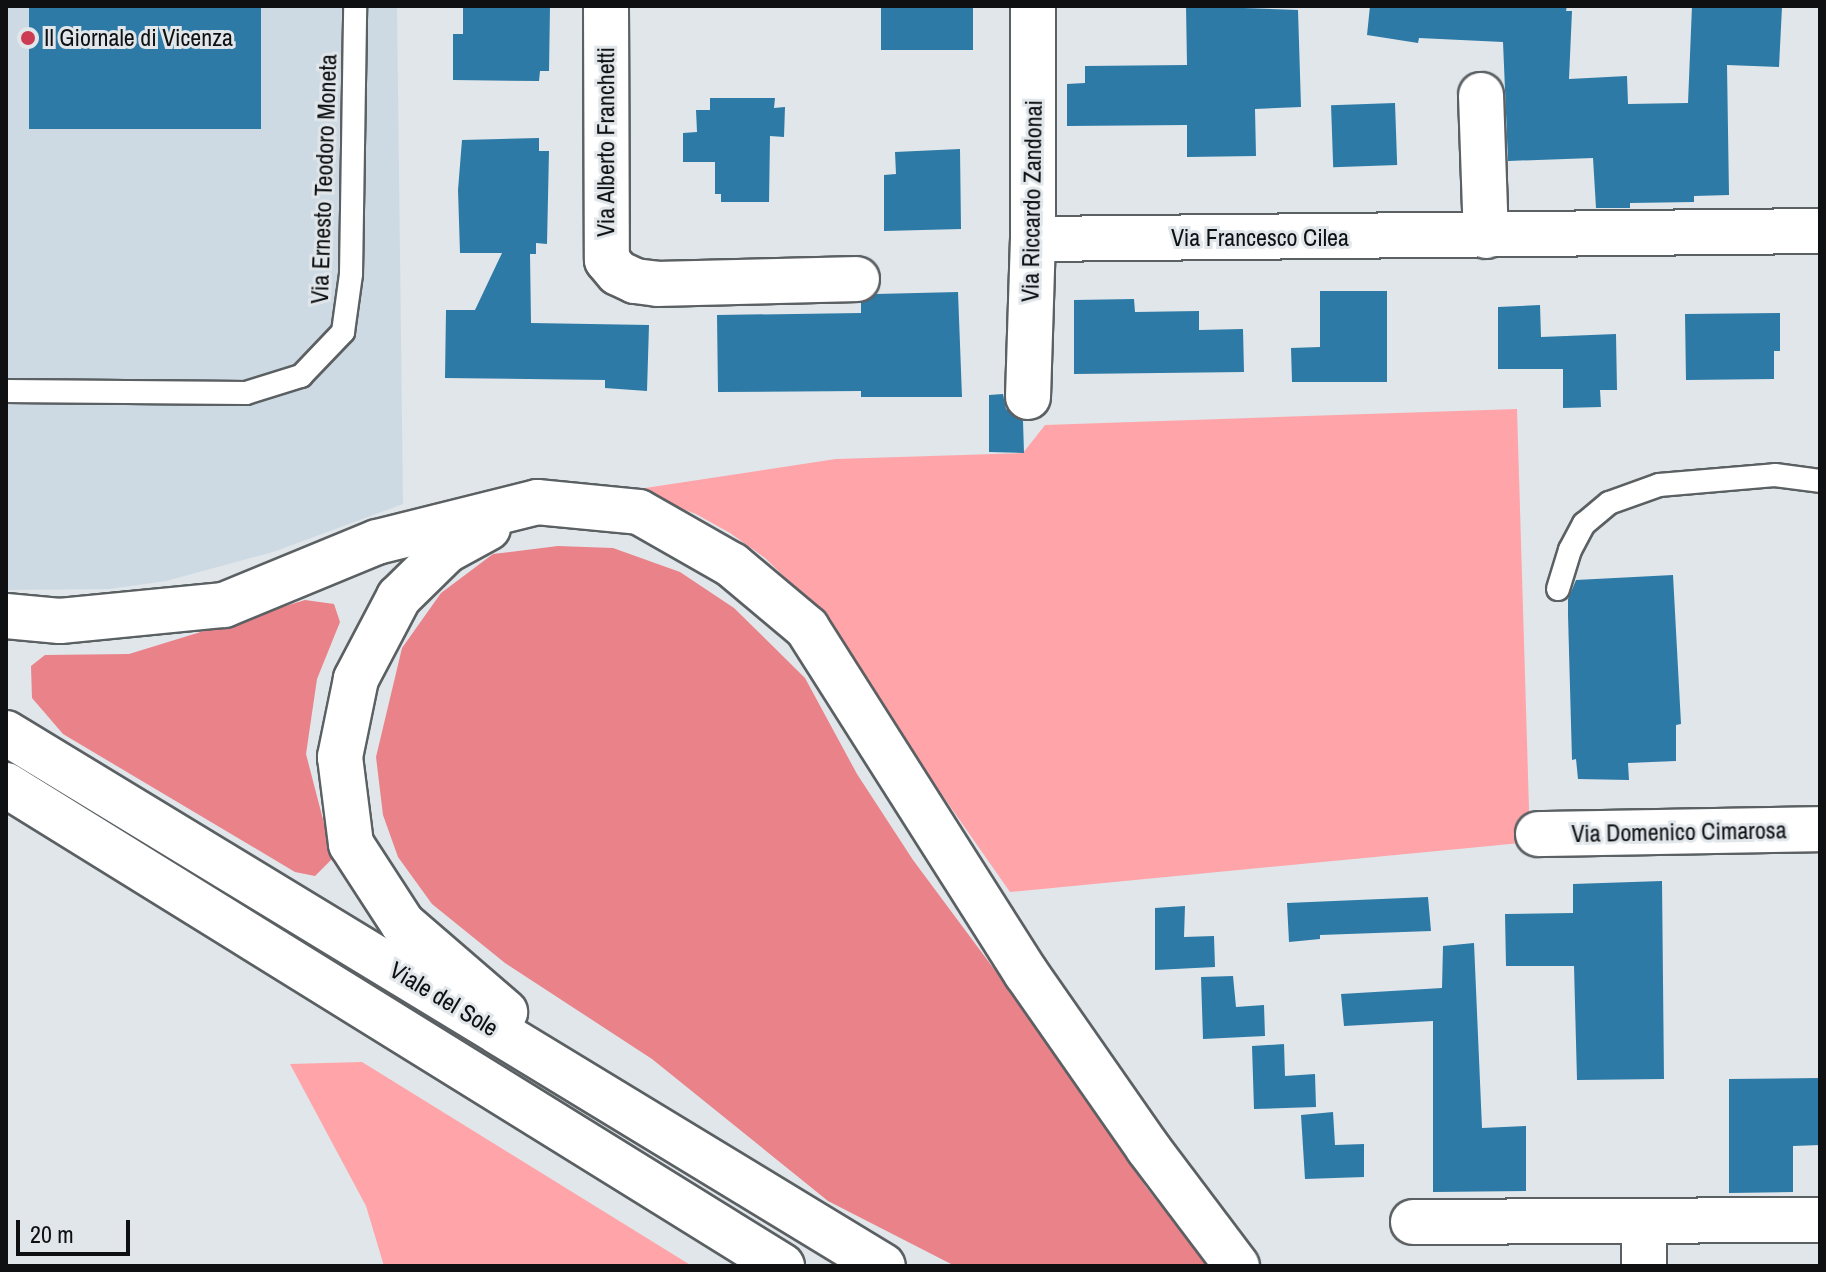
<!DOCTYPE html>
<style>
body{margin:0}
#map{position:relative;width:1826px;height:1272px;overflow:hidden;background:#e0e6ea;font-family:"Archivo Narrow",sans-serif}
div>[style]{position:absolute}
.built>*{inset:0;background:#cedae3}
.green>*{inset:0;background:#ffa4a8}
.forest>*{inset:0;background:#e98289}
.building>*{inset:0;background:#2d7aa6;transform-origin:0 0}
.roads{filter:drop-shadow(2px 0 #5b6063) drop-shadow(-2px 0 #5b6063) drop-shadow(0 2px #5b6063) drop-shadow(0 -2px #5b6063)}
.lane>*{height:22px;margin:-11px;padding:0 11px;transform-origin:11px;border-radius:11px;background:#fff}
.street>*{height:44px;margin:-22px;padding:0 22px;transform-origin:22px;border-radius:22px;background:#fff}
.highway>*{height:44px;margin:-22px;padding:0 22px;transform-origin:22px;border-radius:22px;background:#fff}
.dots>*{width:22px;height:22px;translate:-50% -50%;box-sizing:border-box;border:4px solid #e0e6ea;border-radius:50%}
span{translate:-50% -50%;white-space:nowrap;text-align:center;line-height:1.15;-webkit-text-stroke:6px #e0e6ea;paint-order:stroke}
.poi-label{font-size:24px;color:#0e1011}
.left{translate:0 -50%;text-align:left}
.street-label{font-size:24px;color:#0e1011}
.frame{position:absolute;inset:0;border:8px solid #0e1011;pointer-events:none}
.scale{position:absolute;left:16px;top:1220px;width:114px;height:36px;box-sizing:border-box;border:4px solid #0e1011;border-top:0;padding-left:10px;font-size:24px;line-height:28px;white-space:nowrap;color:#0e1011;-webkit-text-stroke:6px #e0e6ea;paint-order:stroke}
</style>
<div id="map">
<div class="built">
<i style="clip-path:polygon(6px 6px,397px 6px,403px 504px,273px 552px,166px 581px,109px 589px,6px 590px)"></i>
</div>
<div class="green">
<i style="clip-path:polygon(1517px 409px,1530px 842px,1010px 892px,800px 592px,765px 558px,730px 533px,696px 514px,632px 490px,836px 459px,1023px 453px,1045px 425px)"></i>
<i style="clip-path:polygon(362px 1062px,692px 1266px,384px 1266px,366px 1206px,290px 1064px)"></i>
</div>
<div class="forest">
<i style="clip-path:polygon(558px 546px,613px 548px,680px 572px,734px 608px,805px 678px,857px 774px,913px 860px,1032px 1020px,1146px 1187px,1208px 1266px,955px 1266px,828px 1201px,652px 1059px,505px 963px,432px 904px,398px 857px,383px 815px,376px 757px,402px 648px,441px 593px,493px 554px)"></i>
<i style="clip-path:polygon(305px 600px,334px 604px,340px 622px,317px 679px,306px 754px,333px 858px,315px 876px,295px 872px,63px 734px,32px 698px,31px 666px,45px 655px,129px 654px)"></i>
</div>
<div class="building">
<i style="left:29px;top:6px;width:232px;height:123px"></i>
<i style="clip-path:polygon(463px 6px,550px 6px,549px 71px,540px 71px,539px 81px,453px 80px,453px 34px,463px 34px)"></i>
<i style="left:881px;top:6px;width:92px;height:44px"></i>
<i style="clip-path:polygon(1186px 6px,1298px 10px,1301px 107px,1255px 109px,1256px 156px,1187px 157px,1187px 125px,1067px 126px,1067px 84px,1085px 83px,1085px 66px,1187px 65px)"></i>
<i style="clip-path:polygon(1370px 6px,1567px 6px,1566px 11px,1572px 11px,1569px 79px,1627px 76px,1628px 104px,1688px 103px,1692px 6px,1782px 7px,1779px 67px,1727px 65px,1729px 195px,1694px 196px,1694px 202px,1630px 203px,1630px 208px,1596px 208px,1593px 158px,1508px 161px,1503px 42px,1419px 38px,1418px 43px,1367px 35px)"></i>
<i style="clip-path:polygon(710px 98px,775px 98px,774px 108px,785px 107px,784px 137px,770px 136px,769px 202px,721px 202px,721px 194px,715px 194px,715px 162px,683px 162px,683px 133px,697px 132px,696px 110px,710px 110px)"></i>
<i style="left:1395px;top:103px;width:62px;height:64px;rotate:88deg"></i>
<i style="clip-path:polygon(539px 138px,539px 151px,549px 151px,547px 244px,536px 243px,536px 254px,530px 254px,531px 323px,649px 325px,647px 391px,605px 388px,605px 380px,445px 378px,446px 310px,475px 310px,502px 253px,460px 253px,458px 190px,462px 140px)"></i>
<i style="clip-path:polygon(960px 149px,961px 229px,884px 231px,884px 175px,896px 174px,895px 152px)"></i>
<i style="clip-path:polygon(1320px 291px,1387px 291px,1387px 382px,1292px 382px,1291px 348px,1320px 347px)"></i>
<i style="clip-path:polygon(958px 292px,962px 397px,861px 397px,861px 391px,718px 392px,717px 315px,861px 313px,861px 303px,876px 294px)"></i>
<i style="clip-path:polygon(1134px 299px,1135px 312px,1199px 311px,1199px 330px,1243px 329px,1244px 372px,1074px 374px,1074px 300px)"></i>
<i style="clip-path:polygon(1540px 305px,1541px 337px,1616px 334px,1617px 390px,1600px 390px,1601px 407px,1563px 408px,1563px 369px,1498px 369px,1498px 307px)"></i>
<i style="clip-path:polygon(1780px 313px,1780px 351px,1774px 351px,1774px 379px,1686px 380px,1685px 314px)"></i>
<i style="clip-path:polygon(1003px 394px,1006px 409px,1023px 421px,1024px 453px,989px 452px,989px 395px)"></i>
<i style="clip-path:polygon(1673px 575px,1681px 724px,1676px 725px,1676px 761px,1628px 763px,1629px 780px,1578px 779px,1576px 759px,1572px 760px,1568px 615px,1568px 599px,1576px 580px)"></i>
<i style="clip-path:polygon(1662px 881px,1664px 1079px,1577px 1080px,1574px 966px,1506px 966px,1505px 914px,1573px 913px,1573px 884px)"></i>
<i style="clip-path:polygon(1428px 897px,1431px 931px,1320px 935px,1320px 939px,1289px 942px,1287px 903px)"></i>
<i style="clip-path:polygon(1185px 906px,1184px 937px,1214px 936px,1215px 967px,1155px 970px,1155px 908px)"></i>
<i style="clip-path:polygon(1474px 943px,1482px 1128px,1526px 1126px,1526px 1191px,1433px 1192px,1433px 1021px,1344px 1026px,1341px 994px,1442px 988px,1443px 946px)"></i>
<i style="clip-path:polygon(1233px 976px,1236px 1007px,1264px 1005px,1265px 1036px,1203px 1039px,1201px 977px)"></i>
<i style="clip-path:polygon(1284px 1044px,1285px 1076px,1315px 1074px,1316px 1107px,1254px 1109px,1252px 1046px)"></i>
<i style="clip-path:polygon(1820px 1078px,1820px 1145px,1793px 1146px,1793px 1192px,1729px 1193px,1729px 1079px)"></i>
<i style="clip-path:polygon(1333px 1112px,1335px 1145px,1364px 1144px,1364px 1177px,1305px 1179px,1301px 1115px)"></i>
</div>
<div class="roads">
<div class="lane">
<i style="left:6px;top:391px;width:240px;rotate:0.5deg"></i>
<i style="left:246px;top:393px;width:58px;rotate:-17.2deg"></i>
<i style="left:301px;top:376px;width:61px;rotate:-46.3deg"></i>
<i style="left:343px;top:332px;width:59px;rotate:-82.1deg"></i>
<i style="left:351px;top:274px;width:268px;rotate:-89.1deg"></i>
<i style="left:1558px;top:589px;width:41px;rotate:-72.9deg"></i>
<i style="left:1570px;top:550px;width:30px;rotate:-62deg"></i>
<i style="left:1584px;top:524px;width:33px;rotate:-40deg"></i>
<i style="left:1609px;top:503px;width:53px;rotate:-19.8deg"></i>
<i style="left:1659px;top:485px;width:116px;rotate:-4.9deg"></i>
<i style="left:1775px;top:475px;width:45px;rotate:7.6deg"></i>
</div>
<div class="street">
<i style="left:606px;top:6px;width:254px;rotate:89.8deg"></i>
<i style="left:607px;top:260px;width:17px;rotate:50deg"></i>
<i style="left:618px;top:273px;width:19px;rotate:25deg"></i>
<i style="left:635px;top:281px;width:23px;rotate:7deg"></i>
<i style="left:658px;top:284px;width:199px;rotate:-1.4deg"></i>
<i style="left:1481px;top:95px;width:141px;rotate:88deg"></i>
<i style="left:1033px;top:239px;width:787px;rotate:-0.58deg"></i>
<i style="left:1028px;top:397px;width:158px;rotate:-88.2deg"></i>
<i style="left:1033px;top:239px;width:233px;rotate:-90deg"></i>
<i style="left:1538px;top:834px;width:282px;rotate:-1deg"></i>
<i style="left:1644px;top:1221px;width:45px;rotate:90deg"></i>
<i style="left:1413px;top:1222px;width:407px;rotate:-0.3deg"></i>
</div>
<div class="highway">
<i style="left:488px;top:528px;width:48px;rotate:151.3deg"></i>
<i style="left:446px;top:551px;width:66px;rotate:135.6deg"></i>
<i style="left:399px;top:597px;width:93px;rotate:117.7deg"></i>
<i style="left:356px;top:679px;width:80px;rotate:101.6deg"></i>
<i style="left:340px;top:757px;width:88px;rotate:82.8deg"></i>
<i style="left:351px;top:844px;width:95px;rotate:57deg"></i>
<i style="left:403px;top:924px;width:135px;rotate:40.8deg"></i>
<i style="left:6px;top:616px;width:54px;rotate:5.3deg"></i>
<i style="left:60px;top:621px;width:165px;rotate:-5.6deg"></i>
<i style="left:224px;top:605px;width:165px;rotate:-22.4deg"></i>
<i style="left:377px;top:542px;width:165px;rotate:-14deg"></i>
<i style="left:537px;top:502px;width:102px;rotate:5.6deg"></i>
<i style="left:639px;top:512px;width:107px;rotate:29.7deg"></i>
<i style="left:732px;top:565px;width:98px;rotate:40deg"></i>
<i style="left:807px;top:628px;width:409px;rotate:57.6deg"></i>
<i style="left:1026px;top:973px;width:213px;rotate:55.1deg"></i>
<i style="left:1148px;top:1148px;width:148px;rotate:53deg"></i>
<i style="left:6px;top:733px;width:1026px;rotate:31.29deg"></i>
<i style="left:6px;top:785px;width:913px;rotate:31.79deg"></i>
</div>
</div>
<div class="dots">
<i style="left:28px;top:38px;background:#cc3c52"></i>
</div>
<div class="poi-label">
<span class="left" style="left:44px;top:38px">Il Giornale di Vicenza</span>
</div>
<div class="street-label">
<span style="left:606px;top:142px;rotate:-90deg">Via Alberto Franchetti</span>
<span style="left:324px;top:179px;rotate:-88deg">Via Ernesto Teodoro Moneta</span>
<span style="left:1032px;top:201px;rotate:-89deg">Via Riccardo Zandonai</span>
<span style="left:1260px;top:238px">Via Francesco Cilea</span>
<span style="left:1679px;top:832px;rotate:-1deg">Via Domenico Cimarosa</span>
<span style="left:444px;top:999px;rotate:31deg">Viale del Sole</span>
</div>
<div class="frame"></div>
<div class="scale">20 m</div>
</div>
